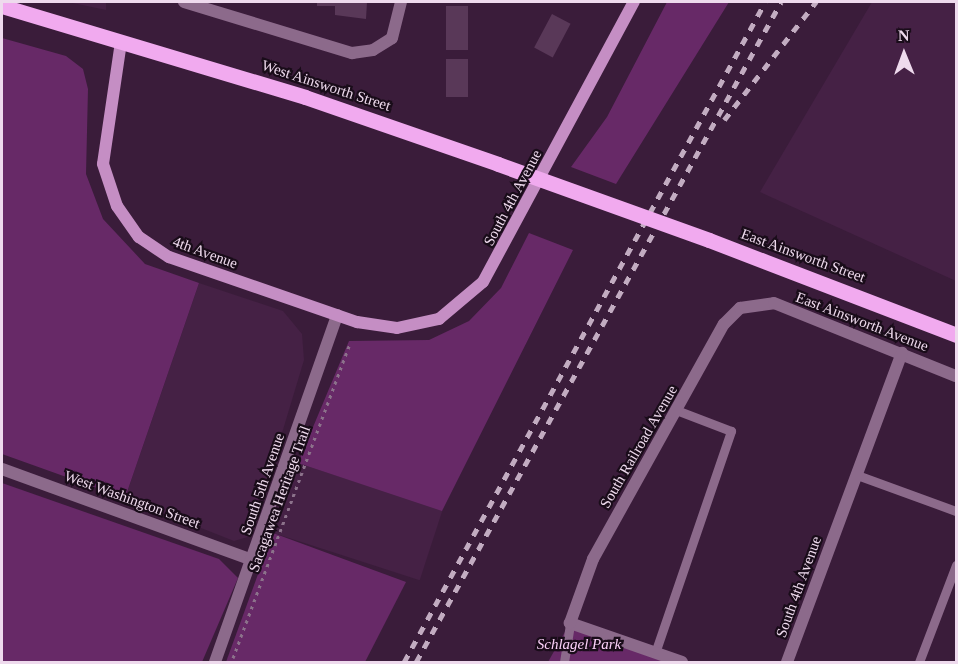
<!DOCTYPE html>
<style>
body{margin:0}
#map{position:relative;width:958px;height:664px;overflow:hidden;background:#3a1c3a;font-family:"Times New Roman",serif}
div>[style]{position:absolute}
.built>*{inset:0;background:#452145;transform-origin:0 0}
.green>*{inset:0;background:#672967}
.building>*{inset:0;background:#593858;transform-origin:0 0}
.path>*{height:3px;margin-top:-1.5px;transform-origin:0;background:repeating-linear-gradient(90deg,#8c728b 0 3px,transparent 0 7.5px)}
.lane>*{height:9px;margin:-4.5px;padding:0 4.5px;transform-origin:4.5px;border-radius:4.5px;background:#8c6a8b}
.street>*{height:12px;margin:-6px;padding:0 6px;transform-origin:6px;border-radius:6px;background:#8c6a8b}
.secondary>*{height:12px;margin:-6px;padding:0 6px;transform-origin:6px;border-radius:6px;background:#c58ec4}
.primary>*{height:15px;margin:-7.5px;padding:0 7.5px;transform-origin:7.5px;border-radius:7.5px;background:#f1aaef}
.rail>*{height:4.5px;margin-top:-2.25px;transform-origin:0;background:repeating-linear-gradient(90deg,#c2acc1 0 8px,transparent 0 16px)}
.primary-bridge>*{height:15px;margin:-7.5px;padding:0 7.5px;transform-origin:7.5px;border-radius:7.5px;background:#f1aaef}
span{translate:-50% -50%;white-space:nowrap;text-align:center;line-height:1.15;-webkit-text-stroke:4.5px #190c19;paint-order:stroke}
.street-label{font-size:15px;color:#eedaed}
.park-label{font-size:15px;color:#fbd1f9;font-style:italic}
.frame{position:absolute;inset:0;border:3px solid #eedaed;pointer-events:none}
.north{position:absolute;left:874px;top:24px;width:60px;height:60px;-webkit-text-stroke:4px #190c19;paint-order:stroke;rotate:359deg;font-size:16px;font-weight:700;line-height:24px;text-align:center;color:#eedaed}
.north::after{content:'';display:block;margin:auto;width:21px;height:27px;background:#eedaed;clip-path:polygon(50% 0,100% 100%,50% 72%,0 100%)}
</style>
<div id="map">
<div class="built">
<i style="clip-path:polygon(68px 2px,106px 2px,106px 10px)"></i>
<i style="clip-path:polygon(872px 2px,956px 2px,956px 281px,760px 192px)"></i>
<i style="clip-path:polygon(199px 283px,283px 311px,302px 334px,304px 360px,251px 536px,234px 541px,125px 498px)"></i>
<i style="left:298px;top:463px;width:152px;height:74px;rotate:18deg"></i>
</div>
<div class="green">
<i style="clip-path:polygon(667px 2px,729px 2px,616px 184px,571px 167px,607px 117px)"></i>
<i style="clip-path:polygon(2px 38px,66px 56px,83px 69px,88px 89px,86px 174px,103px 219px,145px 264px,199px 283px,125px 498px,2px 454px)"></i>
<i style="clip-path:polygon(529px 233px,573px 250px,442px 511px,298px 463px,349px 341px,429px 340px,469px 321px,501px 288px)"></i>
<i style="clip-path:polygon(2px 483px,219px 559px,238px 578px,202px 662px,2px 662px)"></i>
<i style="clip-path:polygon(273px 533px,406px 582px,365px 662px,226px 662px)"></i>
<i style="clip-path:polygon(570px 623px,682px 662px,548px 662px)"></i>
</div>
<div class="building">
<i style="clip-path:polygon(317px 2px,367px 2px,366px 19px,335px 15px,335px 6px,317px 6px)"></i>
<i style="left:468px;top:6px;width:44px;height:22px;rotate:90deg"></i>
<i style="left:552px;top:14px;width:21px;height:38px;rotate:28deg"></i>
<i style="left:446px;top:59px;width:22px;height:38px"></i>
</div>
<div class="path">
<i style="left:233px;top:658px;width:336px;rotate:-69.6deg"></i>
</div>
<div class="lane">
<i style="left:857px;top:475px;width:105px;rotate:20deg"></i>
<i style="left:655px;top:653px;width:235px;rotate:-71.1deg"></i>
<i style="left:731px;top:431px;width:56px;rotate:-159deg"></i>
<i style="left:564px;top:662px;width:39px;rotate:-81deg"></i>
<i style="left:919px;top:662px;width:104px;rotate:-69.1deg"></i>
</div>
<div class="street">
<i style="left:184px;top:2px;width:176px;rotate:16.9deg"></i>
<i style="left:352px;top:53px;width:21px;rotate:-8deg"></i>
<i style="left:373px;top:50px;width:22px;rotate:-32deg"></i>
<i style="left:392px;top:38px;width:37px;rotate:-76deg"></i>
<i style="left:2px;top:469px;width:266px;rotate:20deg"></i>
<i style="left:215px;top:662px;width:368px;rotate:-70.6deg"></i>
<i style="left:682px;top:662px;width:119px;rotate:-160.8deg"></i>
<i style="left:570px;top:623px;width:68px;rotate:-70.2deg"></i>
<i style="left:593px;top:559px;width:269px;rotate:-60.9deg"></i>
<i style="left:724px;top:324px;width:23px;rotate:-45deg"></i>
<i style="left:740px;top:308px;width:34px;rotate:-8deg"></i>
<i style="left:774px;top:303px;width:196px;rotate:21.9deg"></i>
<i style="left:787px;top:662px;width:330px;rotate:-69.6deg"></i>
</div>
<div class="secondary">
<i style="left:121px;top:42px;width:123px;rotate:98.4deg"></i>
<i style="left:103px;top:164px;width:44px;rotate:71.6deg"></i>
<i style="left:117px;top:206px;width:38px;rotate:55deg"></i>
<i style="left:139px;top:237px;width:36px;rotate:34deg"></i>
<i style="left:169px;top:257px;width:199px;rotate:19.1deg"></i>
<i style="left:357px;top:322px;width:40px;rotate:8.5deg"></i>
<i style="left:397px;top:328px;width:43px;rotate:-12.1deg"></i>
<i style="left:439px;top:319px;width:57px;rotate:-40.1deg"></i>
<i style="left:483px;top:282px;width:318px;rotate:-61.7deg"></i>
</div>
<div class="primary">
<i style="left:2px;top:6px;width:316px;rotate:16.7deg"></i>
<i style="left:305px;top:97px;width:204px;rotate:19.1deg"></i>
<i style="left:709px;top:240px;width:265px;rotate:21deg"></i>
</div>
<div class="rail">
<i style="left:724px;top:120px;width:150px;rotate:-52.1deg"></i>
<i style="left:404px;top:662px;width:752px;rotate:-61.32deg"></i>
<i style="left:416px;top:662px;width:754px;rotate:-61.06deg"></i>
</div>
<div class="primary-bridge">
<i style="left:498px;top:164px;width:224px;rotate:19.8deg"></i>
</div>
<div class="street-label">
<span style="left:326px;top:86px;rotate:18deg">West Ainsworth Street</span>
<span style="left:513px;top:198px;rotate:-62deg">South 4th Avenue</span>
<span style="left:205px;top:253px;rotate:20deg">4th Avenue</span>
<span style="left:803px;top:256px;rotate:20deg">East Ainsworth Street</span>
<span style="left:862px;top:322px;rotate:21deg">East Ainsworth Avenue</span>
<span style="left:639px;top:447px;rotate:-60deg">South Railroad Avenue</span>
<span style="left:263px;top:484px;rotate:-71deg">South 5th Avenue</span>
<span style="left:280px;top:499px;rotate:-70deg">Sacagawea Heritage Trail</span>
<span style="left:132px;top:500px;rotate:20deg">West Washington Street</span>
<span style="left:799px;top:587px;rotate:-70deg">South 4th Avenue</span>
</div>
<div class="park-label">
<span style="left:579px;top:645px">Schlagel Park</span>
</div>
<div class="frame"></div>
<div class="north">N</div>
</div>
